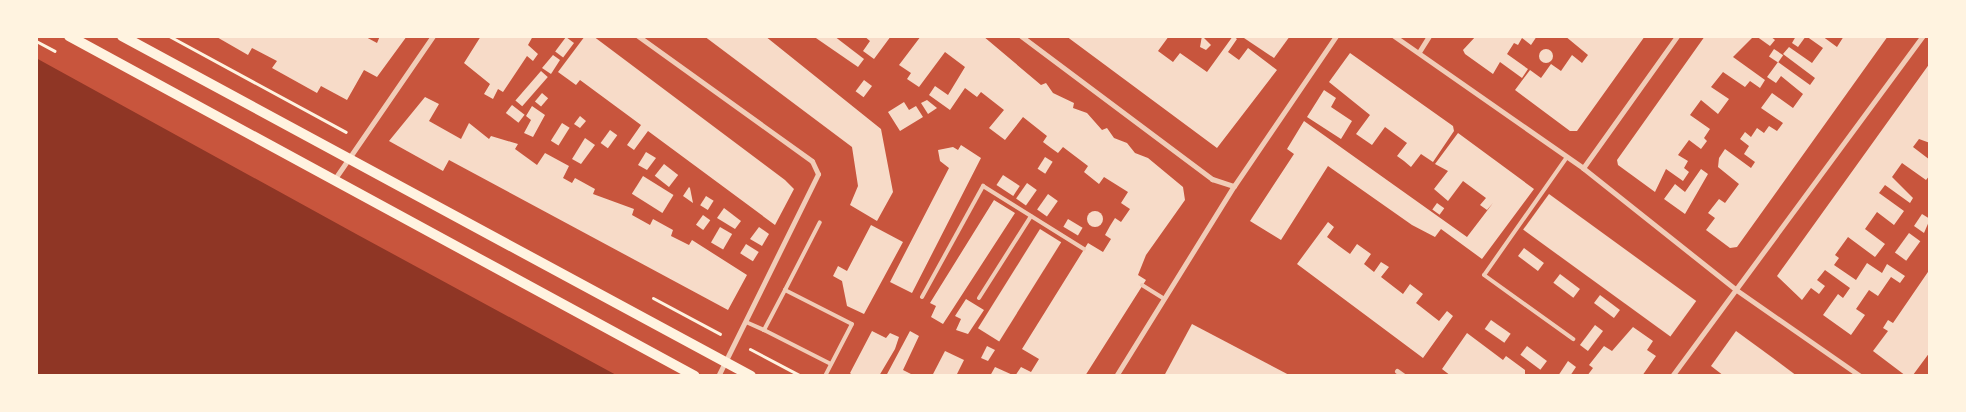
<!DOCTYPE html>
<style>
body{margin:0}
#map{position:relative;width:1966px;height:412px;overflow:hidden;background:#c8553d;font-family:Poppins,sans-serif}
div>[style]{position:absolute}
.water>*{inset:0;background:#8f3625}
.building>*{inset:0;background:#f7dbc8;transform-origin:0 0}
.round{border-radius:50%}
.path>*{height:3px;margin:-1.5px;padding:0 1.5px;transform-origin:1.5px;border-radius:1.5px;background:#fff3e0}
.service>*{height:4px;margin:-2px;padding:0 2px;transform-origin:2px;border-radius:2px;background:#f1ccb7}
.minor>*{height:5px;margin:-2.5px;padding:0 2.5px;transform-origin:2.5px;border-radius:2.5px;background:#f1ccb7}
.secondary>*{height:10px;margin:-5px;padding:0 5px;transform-origin:5px;border-radius:5px;background:#fff3e0}
span{translate:-50% -50%;white-space:nowrap;text-align:center;line-height:1.15;-webkit-text-stroke:4px #fff3e0;paint-order:stroke}
.frame{position:absolute;inset:0;border:38px solid #fff3e0;pointer-events:none}
</style>
<div id="map">
<div class="water">
<i style="clip-path:polygon(36px 58px,358px 235px,618px 376px,36px 376px)"></i>
</div>
<div class="building">
<i style="clip-path:polygon(215px 36px,364px 36px,377px 43px,380px 36px,407px 36px,377px 77px,364px 70px,347px 100px,321px 86px,317px 93px,272px 68px,277px 61px,252px 48px,248px 55px)"></i>
<i style="clip-path:polygon(481px 36px,533px 36px,528px 45px,538px 54px,533px 61px,527px 56px,503px 92px,498px 89px,493px 99px,484px 94px,490px 84px,464px 63px)"></i>
<i style="clip-path:polygon(585px 36px,593px 36px,785px 180px,794px 189px,775px 225px,648px 131px,634px 150px,627px 145px,641px 125px,580px 80px,576px 85px,558px 72px)"></i>
<i style="clip-path:polygon(704px 36px,765px 36px,881px 129px,893px 192px,877px 221px,850px 205px,858px 186px,852px 147px)"></i>
<i style="clip-path:polygon(813px 36px,834px 36px,864px 59px,858px 67px)"></i>
<i style="clip-path:polygon(864px 36px,891px 36px,874px 59px,863px 51px,870px 41px)"></i>
<i style="clip-path:polygon(921px 36px,983px 36px,1041px 85px,1046px 83px,1053px 93px,1074px 103px,1073px 108px,1087px 113px,1102px 130px,1107px 128px,1114px 138px,1127px 143px,1135px 153px,1148px 158px,1183px 187px,1185px 200px,1146px 255px,1138px 275px,1146px 280px,1085px 376px,990px 376px,995px 367px,1015px 376px,1021px 367px,1031px 372px,1039px 359px,1022px 349px,1088px 243px,1103px 252px,1111px 239px,1105px 235px,1110px 226px,1115px 218px,1121px 222px,1130px 209px,1121px 203px,1128px 192px,1104px 177px,1099px 184px,1084px 172px,1088px 166px,1063px 147px,1058px 153px,1051px 148px,1043px 142px,1047px 136px,1023px 117px,1005px 140px,989px 128px,1004px 110px,981px 92px,977px 97px,965px 88px,950px 110px,929px 95px,935px 86px,948px 95px,965px 67px,945px 52px,919px 87px,907px 79px,911px 73px,899px 65px)"></i>
<i style="clip-path:polygon(1066px 36px,1169px 36px,1158px 51px,1173px 62px,1180px 53px,1207px 72px,1233px 36px,1237px 39px,1228px 52px,1239px 60px,1248px 48px,1277px 70px,1217px 148px)"></i>
<i style="clip-path:polygon(1202px 36px,1211px 45px,1206px 50px,1200px 47px)"></i>
<i style="clip-path:polygon(1241px 36px,1290px 36px,1274px 58px)"></i>
<i style="clip-path:polygon(1476px 36px,1537px 36px,1531px 45px,1522px 38px,1518px 45px,1514px 43px,1507px 54px,1528px 69px,1522px 78px,1500px 62px,1493px 74px,1465px 54px,1463px 50px)"></i>
<i style="clip-path:polygon(1565px 36px,1645px 36px,1577px 131px,1570px 131px,1515px 90px,1530px 70px,1541px 78px,1551px 64px,1561px 71px,1572px 55px,1582px 63px,1588px 55px)"></i>
<i style="clip-path:polygon(1705px 36px,1754px 36px,1733px 57px,1765px 80px,1760px 88px,1750px 81px,1745px 87px,1723px 72px,1711px 87px,1729px 99px,1718px 114px,1701px 100px,1690px 115px,1710px 129px,1704px 138px,1707px 141px,1701px 149px,1689px 140px,1678px 155px,1688px 161px,1684px 168px,1689px 172px,1683px 181px,1666px 169px,1655px 192px,1618px 165px,1617px 160px)"></i>
<i style="clip-path:polygon(1756px 36px,1770px 36px,1775px 40px,1770px 46px)"></i>
<i style="clip-path:polygon(1796px 36px,1806px 36px,1798px 47px,1792px 43px)"></i>
<i style="clip-path:polygon(1806px 36px,1822px 36px,1837px 47px,1844px 36px,1888px 36px,1737px 247px,1730px 248px,1706px 230px,1715px 218px,1708px 213px,1719px 199px,1725px 203px,1739px 184px,1718px 167px,1719px 158px,1725px 149px,1751px 168px,1755px 162px,1744px 154px,1749px 146px,1740px 139px,1745px 132px,1751px 137px,1757px 128px,1764px 133px,1769px 126px,1777px 131px,1783px 123px,1761px 108px,1772px 93px,1793px 108px,1803px 94px,1781px 76px,1776px 83px,1767px 77px,1778px 62px,1810px 85px,1815px 78px,1783px 54px,1789px 47px,1812px 63px,1823px 48px)"></i>
<i style="left:566px;top:37px;width:10px;height:18px;rotate:37deg"></i>
<i class="round" style="left:1539px;top:49px;width:14px;height:14px"></i>
<i style="left:1774px;top:49px;width:11px;height:9px;rotate:34deg"></i>
<i style="clip-path:polygon(1350px 53px,1453px 126px,1454px 131px,1433px 162px,1421px 154px,1411px 167px,1404px 161px,1397px 156px,1407px 143px,1385px 127px,1372px 145px,1356px 134px,1370px 115px,1329px 82px)"></i>
<i style="clip-path:polygon(553px 55px,560px 60px,551px 74px,542px 68px)"></i>
<i style="clip-path:polygon(1930px 63px,1930px 143px,1919px 139px,1913px 147px,1930px 160px,1930px 175px,1926px 180px,1902px 163px,1892px 177px,1913px 198px,1910px 203px,1885px 185px,1879px 193px,1904px 211px,1894px 225px,1877px 212px,1865px 229px,1885px 244px,1875px 257px,1848px 237px,1835px 255px,1839px 258px,1834px 265px,1856px 280px,1867px 263px,1882px 273px,1887px 264px,1905px 276px,1900px 283px,1891px 277px,1878px 296px,1869px 290px,1856px 309px,1865px 315px,1851px 335px,1823px 315px,1838px 294px,1843px 298px,1850px 288px,1825px 270px,1817px 280px,1825px 286px,1819px 294px,1811px 288px,1802px 300px,1777px 276px)"></i>
<i style="left:541px;top:71px;width:9px;height:39px;rotate:41deg"></i>
<i style="left:864px;top:80px;width:10px;height:14px;rotate:37deg"></i>
<i style="clip-path:polygon(1324px 90px,1336px 98px,1331px 107px,1352px 121px,1341px 139px,1307px 117px)"></i>
<i style="left:542px;top:93px;width:8px;height:11px;rotate:40deg"></i>
<i style="clip-path:polygon(425px 97px,439px 104px,429px 121px,461px 139px,469px 123px,489px 139px,491px 136px,518px 144px,515px 149px,537px 165px,545px 153px,569px 166px,563px 178px,572px 183px,575px 178px,595px 189px,593px 194px,634px 209px,632px 215px,650px 225px,653px 219px,673px 230px,671px 236px,689px 245px,692px 240px,747px 275px,728px 310px,449px 160px,443px 171px,389px 141px)"></i>
<i style="clip-path:polygon(927px 100px,937px 108px,928px 114px,921px 103px)"></i>
<i style="clip-path:polygon(904px 102px,909px 110px,916px 106px,923px 117px,900px 131px,888px 112px)"></i>
<i style="left:512px;top:105px;width:16px;height:10px;rotate:38deg"></i>
<i style="clip-path:polygon(532px 106px,545px 115px,533px 137px,524px 133px,531px 120px,526px 116px)"></i>
<i style="clip-path:polygon(580px 116px,586px 121px,580px 128px,574px 124px)"></i>
<i style="clip-path:polygon(1304px 121px,1467px 237px,1493px 203px,1487px 210px,1480px 205px,1486px 198px,1463px 181px,1448px 201px,1434px 189px,1448px 171px,1435px 164px,1458px 133px,1534px 189px,1482px 259px,1441px 229px,1435px 237px,1412px 225px,1328px 166px,1281px 240px,1250px 221px,1294px 154px,1287px 149px)"></i>
<i style="left:562px;top:123px;width:9px;height:21px;rotate:32deg"></i>
<i style="left:610px;top:130px;width:9px;height:16px;rotate:36deg"></i>
<i style="clip-path:polygon(585px 138px,595px 145px,581px 164px,572px 159px)"></i>
<i style="clip-path:polygon(961px 145px,981px 158px,912px 293px,890px 282px,949px 168px,940px 161px,938px 150px,953px 147px,958px 150px)"></i>
<i style="clip-path:polygon(646px 152px,656px 158px,647px 170px,638px 165px)"></i>
<i style="left:1045px;top:157px;width:9px;height:14px;rotate:32deg"></i>
<i style="left:664px;top:164px;width:18px;height:15px;rotate:38deg"></i>
<i style="clip-path:polygon(1701px 169px,1708px 174px,1685px 214px,1664px 199px,1675px 184px,1685px 192px)"></i>
<i style="left:1003px;top:175px;width:20px;height:12px;rotate:33deg"></i>
<i style="left:643px;top:176px;width:36px;height:21px;rotate:32deg"></i>
<i style="left:1027px;top:183px;width:12px;height:19px;rotate:35deg"></i>
<i style="clip-path:polygon(689px 187px,690px 188px,693px 203px,683px 196px)"></i>
<i style="left:1048px;top:194px;width:12px;height:19px;rotate:35deg"></i>
<i style="left:1549px;top:194px;width:182px;height:44px;rotate:36deg"></i>
<i style="left:706px;top:196px;width:9px;height:11px;rotate:32deg"></i>
<i style="clip-path:polygon(994px 200px,1015px 213px,943px 324px,931px 317px,936px 306px,930px 303px)"></i>
<i style="left:1437px;top:203px;width:9px;height:8px;rotate:36deg"></i>
<i style="clip-path:polygon(724px 208px,741px 221px,735px 229px,717px 218px)"></i>
<i class="round" style="left:1087px;top:211px;width:16px;height:16px"></i>
<i style="clip-path:polygon(1922px 214px,1930px 219px,1924px 233px,1914px 226px)"></i>
<i style="left:703px;top:215px;width:9px;height:12px;rotate:36deg"></i>
<i style="left:1068px;top:219px;width:17px;height:9px;rotate:31deg"></i>
<i style="clip-path:polygon(1328px 222px,1334px 227px,1327px 237px,1339px 246px,1350px 254px,1357px 244px,1371px 254px,1364px 264px,1374px 272px,1381px 262px,1389px 267px,1381px 277px,1403px 294px,1410px 284px,1423px 294px,1416px 303px,1439px 321px,1447px 311px,1453px 316px,1423px 358px,1297px 264px)"></i>
<i style="clip-path:polygon(871px 225px,903px 242px,864px 314px,847px 306px,842px 281px,833px 276px,838px 266px,847px 271px)"></i>
<i style="left:720px;top:227px;width:14px;height:18px;rotate:30deg"></i>
<i style="clip-path:polygon(759px 227px,769px 234px,762px 246px,750px 239px)"></i>
<i style="left:1040px;top:229px;width:25px;height:117px;rotate:32deg"></i>
<i style="left:1909px;top:233px;width:14px;height:24px;rotate:36deg"></i>
<i style="left:746px;top:244px;width:15px;height:11px;rotate:32deg"></i>
<i style="left:1524px;top:248px;width:25px;height:10px;rotate:37deg"></i>
<i style="clip-path:polygon(1930px 269px,1930px 352px,1913px 375px,1906px 376px,1873px 351px,1888px 331px,1883px 328px,1888px 320px,1893px 323px)"></i>
<i style="left:1560px;top:274px;width:25px;height:11px;rotate:37deg"></i>
<i style="left:1600px;top:295px;width:25px;height:10px;rotate:37deg"></i>
<i style="clip-path:polygon(966px 299px,984px 310px,968px 334px,956px 330px,961px 319px,955px 316px)"></i>
<i style="left:1491px;top:320px;width:24px;height:11px;rotate:35deg"></i>
<i style="clip-path:polygon(1192px 324px,1291px 376px,1164px 376px)"></i>
<i style="left:1595px;top:325px;width:10px;height:25px;rotate:37deg"></i>
<i style="clip-path:polygon(1633px 327px,1653px 341px,1647px 350px,1656px 356px,1642px 376px,1587px 376px,1593px 368px,1589px 365px,1604px 346px,1612px 351px)"></i>
<i style="clip-path:polygon(872px 331px,886px 338px,890px 333px,899px 337px,895px 349px,879px 376px,853px 376px,850px 373px)"></i>
<i style="clip-path:polygon(910px 331px,919px 336px,903px 370px,915px 376px,886px 376px)"></i>
<i style="clip-path:polygon(1736px 331px,1773px 358px,1797px 376px,1724px 376px,1711px 366px)"></i>
<i style="clip-path:polygon(1467px 333px,1503px 360px,1506px 356px,1525px 370px,1525px 376px,1451px 376px,1442px 369px)"></i>
<i style="clip-path:polygon(987px 346px,995px 350px,988px 361px,981px 358px)"></i>
<i style="left:1527px;top:346px;width:25px;height:11px;rotate:37deg"></i>
<i style="clip-path:polygon(945px 351px,964px 360px,956px 376px,932px 376px)"></i>
<i style="clip-path:polygon(1568px 361px,1576px 367px,1570px 376px,1558px 376px)"></i>
</div>
<div class="path">
<i style="left:169px;top:36px;width:201px;rotate:28.5deg"></i>
<i style="left:36px;top:41px;width:21px;rotate:28deg"></i>
<i style="left:653px;top:298px;width:76px;rotate:28.2deg"></i>
<i style="left:750px;top:349px;width:58px;rotate:27.9deg"></i>
</div>
<div class="service">
<i style="left:1567px;top:157px;width:144px;rotate:125.1deg"></i>
<i style="left:1484px;top:275px;width:110px;rotate:35.7deg"></i>
<i style="left:1142px;top:285px;width:26px;rotate:32deg"></i>
<i style="left:785px;top:290px;width:76px;rotate:-62.8deg"></i>
<i style="left:922px;top:297px;width:127px;rotate:-61.2deg"></i>
<i style="left:983px;top:186px;width:119px;rotate:32deg"></i>
<i style="left:979px;top:298px;width:97px;rotate:-57.6deg"></i>
<i style="left:746px;top:322px;width:20px;rotate:24deg"></i>
<i style="left:764px;top:330px;width:45px;rotate:-62.3deg"></i>
<i style="left:785px;top:290px;width:75px;rotate:26.9deg"></i>
<i style="left:852px;top:324px;width:59px;rotate:117.4deg"></i>
<i style="left:764px;top:330px;width:75px;rotate:26.9deg"></i>
</div>
<div class="minor">
<i style="left:638px;top:36px;width:214px;rotate:35.7deg"></i>
<i style="left:812px;top:161px;width:14px;rotate:65deg"></i>
<i style="left:818px;top:174px;width:225px;rotate:116.3deg"></i>
<i style="left:1021px;top:36px;width:239px;rotate:36.8deg"></i>
<i style="left:1212px;top:179px;width:23px;rotate:18deg"></i>
<i style="left:1394px;top:36px;width:231px;rotate:34.9deg"></i>
<i style="left:1583px;top:168px;width:194px;rotate:38.5deg"></i>
<i style="left:1735px;top:289px;width:152px;rotate:34.8deg"></i>
<i style="left:1419px;top:52px;width:19px;rotate:-58deg"></i>
<i style="left:1583px;top:168px;width:162px;rotate:-54.5deg"></i>
<i style="left:334px;top:180px;width:175px;rotate:-55.5deg"></i>
<i style="left:1397px;top:371px;width:9px;rotate:36deg"></i>
<i style="left:1116px;top:376px;width:224px;rotate:-58.2deg"></i>
<i style="left:1234px;top:186px;width:181px;rotate:-55.8deg"></i>
<i style="left:1672px;top:376px;width:423px;rotate:-53.6deg"></i>
</div>
<div class="secondary">
<i style="left:69px;top:36px;width:712px;rotate:28.51deg"></i>
<i style="left:122px;top:36px;width:715px;rotate:28.39deg"></i>
</div>
<div class="frame"></div>
</div>
